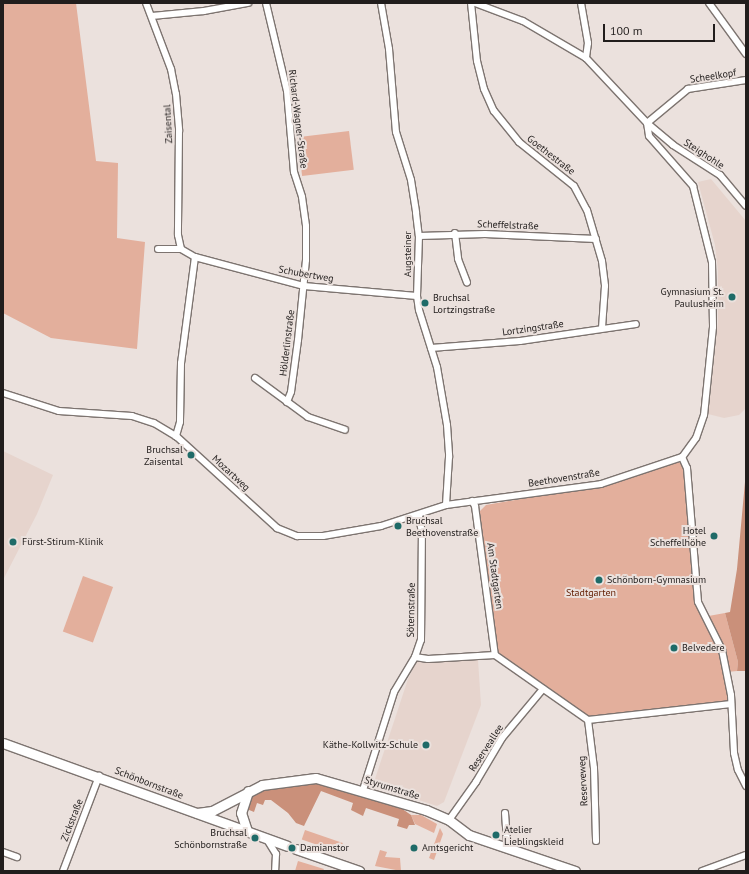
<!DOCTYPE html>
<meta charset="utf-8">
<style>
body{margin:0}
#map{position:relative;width:749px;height:874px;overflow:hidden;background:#ebe1dd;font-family:"PT Sans",sans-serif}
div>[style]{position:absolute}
.built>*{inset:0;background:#e6d4cd}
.green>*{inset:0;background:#e3af9c;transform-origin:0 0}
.forest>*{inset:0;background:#ca907a}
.roads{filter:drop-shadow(1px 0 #7d7470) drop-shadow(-1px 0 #7d7470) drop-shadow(0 1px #7d7470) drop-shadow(0 -1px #7d7470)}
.minor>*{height:6px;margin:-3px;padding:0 3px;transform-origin:3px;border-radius:3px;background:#fff}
.secondary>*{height:9px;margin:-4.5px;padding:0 4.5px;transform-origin:4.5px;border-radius:4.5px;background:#fff}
.dots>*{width:11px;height:11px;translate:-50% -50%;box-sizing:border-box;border:2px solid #ebe1dd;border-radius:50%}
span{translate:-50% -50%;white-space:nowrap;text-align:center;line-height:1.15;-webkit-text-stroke:4px #ebe1dd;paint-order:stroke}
.street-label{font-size:10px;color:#211d1c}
.poi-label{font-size:10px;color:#211d1c}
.right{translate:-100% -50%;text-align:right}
.left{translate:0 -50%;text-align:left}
.park-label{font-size:10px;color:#631d00}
.frame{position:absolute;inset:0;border:4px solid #211d1c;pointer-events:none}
.scale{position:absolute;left:603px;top:24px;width:112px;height:18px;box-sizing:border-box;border:2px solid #211d1c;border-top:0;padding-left:5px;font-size:12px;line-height:14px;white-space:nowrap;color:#211d1c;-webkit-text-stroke:3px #ebe1dd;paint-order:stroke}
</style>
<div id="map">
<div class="built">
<i style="clip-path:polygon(711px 179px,746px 221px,746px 408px,739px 415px,724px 418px,708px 414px,718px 322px,718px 271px,715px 245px,698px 182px)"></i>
<i style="clip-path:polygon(3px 451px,53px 475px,37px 514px,3px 580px)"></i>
<i style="clip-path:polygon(478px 660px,481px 705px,444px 802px,437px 806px,373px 785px,408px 679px,416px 662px)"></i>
</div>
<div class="green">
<i style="clip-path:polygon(3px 3px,76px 3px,96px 161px,118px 163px,117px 238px,145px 242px,137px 349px,51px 338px,3px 313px)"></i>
<i style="left:349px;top:131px;width:39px;height:52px;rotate:83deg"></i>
<i style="clip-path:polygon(682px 462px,686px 469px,694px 570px,703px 617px,725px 613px,738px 662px,737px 671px,727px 672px,729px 702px,589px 718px,493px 657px,479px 512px,486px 505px,601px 485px,659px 466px)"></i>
<i style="left:83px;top:576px;width:32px;height:59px;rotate:20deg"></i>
<i style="clip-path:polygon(411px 815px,421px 815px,437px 824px,434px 833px,415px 824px)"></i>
<i style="clip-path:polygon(440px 828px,443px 834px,434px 860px,429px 858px)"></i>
<i style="left:305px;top:830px;width:40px;height:10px;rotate:19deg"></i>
<i style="clip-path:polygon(380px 850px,387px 852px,385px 857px,400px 858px,401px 871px,375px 866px)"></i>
<i style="clip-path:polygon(298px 861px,324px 869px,323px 871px,295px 871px)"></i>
</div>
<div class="forest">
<i style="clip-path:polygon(746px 471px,746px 671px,737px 671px,738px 662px,725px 613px,730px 612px,737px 569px)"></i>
<i style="clip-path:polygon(306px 783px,321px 784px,401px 802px,401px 808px,411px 815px,415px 825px,409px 825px,407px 829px,397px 826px,399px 819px,366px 808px,363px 816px,351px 810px,353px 803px,321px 791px,304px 826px,296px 823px,288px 813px,271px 800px,265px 800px,263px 805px,257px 803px,254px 812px,242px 807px,252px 794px,258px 794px,262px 785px,267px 784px,271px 789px)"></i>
</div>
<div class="roads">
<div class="minor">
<i style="left:146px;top:3px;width:71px;rotate:69.3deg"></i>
<i style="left:171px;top:69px;width:25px;rotate:79deg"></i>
<i style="left:176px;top:94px;width:37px;rotate:85deg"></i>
<i style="left:179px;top:131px;width:104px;rotate:90.6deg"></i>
<i style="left:178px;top:235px;width:14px;rotate:78deg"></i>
<i style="left:181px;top:249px;width:16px;rotate:30deg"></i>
<i style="left:195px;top:257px;width:107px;rotate:97.5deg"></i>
<i style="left:181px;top:363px;width:59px;rotate:91deg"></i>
<i style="left:180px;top:422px;width:15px;rotate:106deg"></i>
<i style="left:266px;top:3px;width:90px;rotate:76.6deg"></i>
<i style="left:287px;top:91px;width:81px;rotate:85.1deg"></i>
<i style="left:294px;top:172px;width:26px;rotate:72deg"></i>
<i style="left:302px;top:197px;width:29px;rotate:82deg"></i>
<i style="left:306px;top:226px;width:34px;rotate:90deg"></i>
<i style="left:306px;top:260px;width:80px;rotate:95.7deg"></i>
<i style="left:298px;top:340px;width:52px;rotate:97.7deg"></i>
<i style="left:291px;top:392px;width:11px;rotate:112deg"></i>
<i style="left:381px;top:3px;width:47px;rotate:80.1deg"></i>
<i style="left:389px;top:49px;width:83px;rotate:85.2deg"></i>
<i style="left:396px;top:132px;width:50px;rotate:72.6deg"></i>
<i style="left:411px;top:180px;width:33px;rotate:81deg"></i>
<i style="left:416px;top:213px;width:23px;rotate:83deg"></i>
<i style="left:419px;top:236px;width:60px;rotate:91.9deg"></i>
<i style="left:417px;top:296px;width:14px;rotate:82deg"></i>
<i style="left:419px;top:310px;width:60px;rotate:72.5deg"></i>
<i style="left:437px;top:367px;width:59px;rotate:80.2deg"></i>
<i style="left:447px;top:425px;width:32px;rotate:86deg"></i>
<i style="left:449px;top:457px;width:48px;rotate:93.6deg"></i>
<i style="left:471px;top:3px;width:58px;rotate:84.1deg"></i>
<i style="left:477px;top:61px;width:29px;rotate:76deg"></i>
<i style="left:484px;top:89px;width:24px;rotate:66deg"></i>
<i style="left:494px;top:111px;width:40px;rotate:51deg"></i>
<i style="left:519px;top:142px;width:70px;rotate:38.7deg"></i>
<i style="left:574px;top:186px;width:27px;rotate:62deg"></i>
<i style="left:587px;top:210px;width:53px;rotate:73.6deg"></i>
<i style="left:602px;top:261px;width:25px;rotate:83deg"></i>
<i style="left:605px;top:286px;width:42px;rotate:94.1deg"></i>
<i style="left:475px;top:3px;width:51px;rotate:20.6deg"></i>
<i style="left:523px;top:21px;width:73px;rotate:30.4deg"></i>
<i style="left:586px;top:58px;width:89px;rotate:46.8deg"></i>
<i style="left:647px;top:123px;width:13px;rotate:81deg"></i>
<i style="left:649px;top:136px;width:67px;rotate:48.7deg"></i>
<i style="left:693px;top:186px;width:78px;rotate:76deg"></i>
<i style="left:712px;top:262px;width:65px;rotate:89.1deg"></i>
<i style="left:713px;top:327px;width:88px;rotate:95.8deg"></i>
<i style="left:704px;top:415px;width:24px;rotate:109deg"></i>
<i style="left:696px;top:438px;width:24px;rotate:126deg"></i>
<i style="left:682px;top:457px;width:12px;rotate:66deg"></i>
<i style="left:687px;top:468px;width:134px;rotate:85.3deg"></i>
<i style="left:698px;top:602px;width:54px;rotate:63.4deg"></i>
<i style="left:722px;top:650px;width:46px;rotate:78.7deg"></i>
<i style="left:731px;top:695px;width:58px;rotate:87deg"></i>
<i style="left:734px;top:753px;width:17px;rotate:77deg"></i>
<i style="left:738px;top:770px;width:18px;rotate:63deg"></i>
<i style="left:581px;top:3px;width:41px;rotate:80.1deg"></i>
<i style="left:588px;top:43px;width:15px;rotate:98deg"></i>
<i style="left:709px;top:3px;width:63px;rotate:54deg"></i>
<i style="left:152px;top:16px;width:52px;rotate:-5.5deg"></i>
<i style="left:204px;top:11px;width:45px;rotate:-10.3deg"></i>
<i style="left:746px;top:80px;width:59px;rotate:171.2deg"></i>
<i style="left:688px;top:89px;width:53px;rotate:140.3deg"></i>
<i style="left:647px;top:123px;width:34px;rotate:40deg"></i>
<i style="left:673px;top:145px;width:56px;rotate:32.6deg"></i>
<i style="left:720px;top:175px;width:40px;rotate:50deg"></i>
<i style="left:455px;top:233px;width:26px;rotate:83deg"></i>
<i style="left:458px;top:259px;width:25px;rotate:69deg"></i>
<i style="left:419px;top:236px;width:66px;rotate:-1.7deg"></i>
<i style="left:485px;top:234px;width:111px;rotate:2.6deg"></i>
<i style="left:158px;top:249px;width:23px"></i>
<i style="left:195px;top:257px;width:113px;rotate:14.9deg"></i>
<i style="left:304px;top:286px;width:113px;rotate:5.1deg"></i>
<i style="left:431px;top:348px;width:89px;rotate:-4.5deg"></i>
<i style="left:520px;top:341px;width:117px;rotate:-8.3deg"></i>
<i style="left:255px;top:378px;width:66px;rotate:36.3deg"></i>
<i style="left:308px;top:417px;width:39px;rotate:19deg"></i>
<i style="left:3px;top:393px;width:59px;rotate:17.8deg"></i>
<i style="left:59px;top:411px;width:73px;rotate:3.9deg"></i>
<i style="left:132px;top:416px;width:23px;rotate:18deg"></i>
<i style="left:154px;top:423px;width:26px;rotate:31deg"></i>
<i style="left:176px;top:436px;width:137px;rotate:42.3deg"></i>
<i style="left:277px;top:528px;width:22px;rotate:22deg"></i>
<i style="left:297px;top:536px;width:26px"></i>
<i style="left:323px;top:536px;width:59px;rotate:-9.8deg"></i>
<i style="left:381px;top:526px;width:68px;rotate:-17.9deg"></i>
<i style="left:446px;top:505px;width:156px;rotate:-7.7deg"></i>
<i style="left:601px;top:484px;width:85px;rotate:-18.4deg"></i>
<i style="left:472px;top:501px;width:6px;rotate:59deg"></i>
<i style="left:475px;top:506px;width:150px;rotate:82.4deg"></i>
<i style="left:415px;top:657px;width:13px;rotate:9deg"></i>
<i style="left:428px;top:659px;width:67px;rotate:-3.4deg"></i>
<i style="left:495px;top:655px;width:113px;rotate:35deg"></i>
<i style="left:588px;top:720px;width:144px;rotate:-6.4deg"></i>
<i style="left:588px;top:720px;width:48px;rotate:82.9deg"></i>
<i style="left:594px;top:768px;width:73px;rotate:88.4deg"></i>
<i style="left:363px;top:790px;width:103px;rotate:-72.4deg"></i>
<i style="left:394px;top:692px;width:41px;rotate:-59deg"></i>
<i style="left:415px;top:657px;width:18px;rotate:-71deg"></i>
<i style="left:421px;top:640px;width:107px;rotate:-89.5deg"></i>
<i style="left:422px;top:533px;width:17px;rotate:-100deg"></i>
<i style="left:505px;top:813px;width:28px;rotate:86deg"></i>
<i style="left:507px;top:841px;width:6px;rotate:108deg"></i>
<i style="left:449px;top:820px;width:47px;rotate:-54.6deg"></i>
<i style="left:476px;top:782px;width:51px;rotate:-59.4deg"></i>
<i style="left:502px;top:738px;width:64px;rotate:-50.1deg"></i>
<i style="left:266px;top:838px;width:19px;rotate:58deg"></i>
<i style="left:276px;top:854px;width:17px;rotate:93deg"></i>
<i style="left:3px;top:852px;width:15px;rotate:20deg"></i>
<i style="left:63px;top:871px;width:102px;rotate:-69.2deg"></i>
<i style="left:702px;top:871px;width:47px;rotate:-20deg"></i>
</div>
<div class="secondary">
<i style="left:3px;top:743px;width:302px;rotate:19.9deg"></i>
<i style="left:197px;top:813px;width:15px;rotate:-8deg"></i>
<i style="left:212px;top:811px;width:56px;rotate:-27.5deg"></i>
<i style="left:262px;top:785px;width:54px;rotate:-7.4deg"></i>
<i style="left:316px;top:778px;width:115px;rotate:16.2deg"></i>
<i style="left:426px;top:810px;width:25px;rotate:23deg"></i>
<i style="left:449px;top:820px;width:25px;rotate:37deg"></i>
<i style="left:469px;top:835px;width:112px;rotate:18.8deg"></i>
<i style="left:247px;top:831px;width:19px;rotate:-108deg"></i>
<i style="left:241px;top:813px;width:23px;rotate:-72deg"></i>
<i style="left:296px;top:849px;width:67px;rotate:19.2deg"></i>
</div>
</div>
<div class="dots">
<i style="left:732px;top:297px;background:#1f6b68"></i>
<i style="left:425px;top:303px;background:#1f6b68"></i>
<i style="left:191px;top:455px;background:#1f6b68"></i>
<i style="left:398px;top:526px;background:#1f6b68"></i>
<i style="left:714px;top:536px;background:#1f6b68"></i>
<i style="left:13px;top:542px;background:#1f6b68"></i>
<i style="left:599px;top:580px;background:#1f6b68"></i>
<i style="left:674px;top:648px;background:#1f6b68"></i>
<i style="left:426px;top:745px;background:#1f6b68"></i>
<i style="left:496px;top:835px;background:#1f6b68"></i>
<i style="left:255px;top:838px;background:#1f6b68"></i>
<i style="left:292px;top:848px;background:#1f6b68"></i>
<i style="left:414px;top:848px;background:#1f6b68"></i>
</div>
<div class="street-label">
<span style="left:713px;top:76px;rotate:-9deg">Scheelkopf</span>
<span style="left:298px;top:119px;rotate:83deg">Richard-Wagner-Straße</span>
<span style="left:168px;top:124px;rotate:-93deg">Zaisental</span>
<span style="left:704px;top:154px;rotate:33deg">Steighohle</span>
<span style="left:551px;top:155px;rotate:38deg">Goethestraße</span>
<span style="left:508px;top:225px;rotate:2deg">Scheffelstraße</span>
<span style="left:408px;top:254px;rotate:-90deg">Augsteiner</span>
<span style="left:306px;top:274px;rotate:10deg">Schubertweg</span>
<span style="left:533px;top:328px;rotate:-8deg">Lortzingstraße</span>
<span style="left:287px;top:343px;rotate:-83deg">Hölderlinstraße</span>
<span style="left:231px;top:473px;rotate:43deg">Mozartweg</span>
<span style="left:564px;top:478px;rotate:-9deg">Beethovenstraße</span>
<span style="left:495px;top:576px;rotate:82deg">Am Stadtgarten</span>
<span style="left:411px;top:610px;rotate:-89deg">Söternstraße</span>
<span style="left:486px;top:748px;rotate:-57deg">Reserveallee</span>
<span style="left:583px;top:781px;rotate:-93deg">Reserveweg</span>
<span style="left:149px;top:783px;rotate:21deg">Schönbornstraße</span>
<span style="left:392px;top:788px;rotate:17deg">Styrumstraße</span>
<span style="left:72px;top:820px;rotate:-69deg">Zickstraße</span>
</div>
<div class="poi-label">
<span class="right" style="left:724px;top:297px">Gymnasium St.<br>Paulusheim</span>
<span class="left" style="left:433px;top:303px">Bruchsal<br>Lortzingstraße</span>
<span class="right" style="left:183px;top:455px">Bruchsal<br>Zaisental</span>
<span class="left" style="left:406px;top:526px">Bruchsal<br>Beethovenstraße</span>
<span class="right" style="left:706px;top:536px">Hotel<br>Scheffelhöhe</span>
<span class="left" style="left:22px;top:542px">Fürst-Stirum-Klinik</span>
<span class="left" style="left:607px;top:580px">Schönborn-Gymnasium</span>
<span class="left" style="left:682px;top:648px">Belvedere</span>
<span class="right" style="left:418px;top:745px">Käthe-Kollwitz-Schule</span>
<span class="left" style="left:504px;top:835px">Atelier<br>Lieblingskleid</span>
<span class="right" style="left:247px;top:838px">Bruchsal<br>Schönbornstraße</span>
<span class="left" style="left:300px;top:848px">Damianstor</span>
<span class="left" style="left:422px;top:848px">Amtsgericht</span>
</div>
<div class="park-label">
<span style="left:591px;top:593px">Stadtgarten</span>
</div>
<div class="frame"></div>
<div class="scale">100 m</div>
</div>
